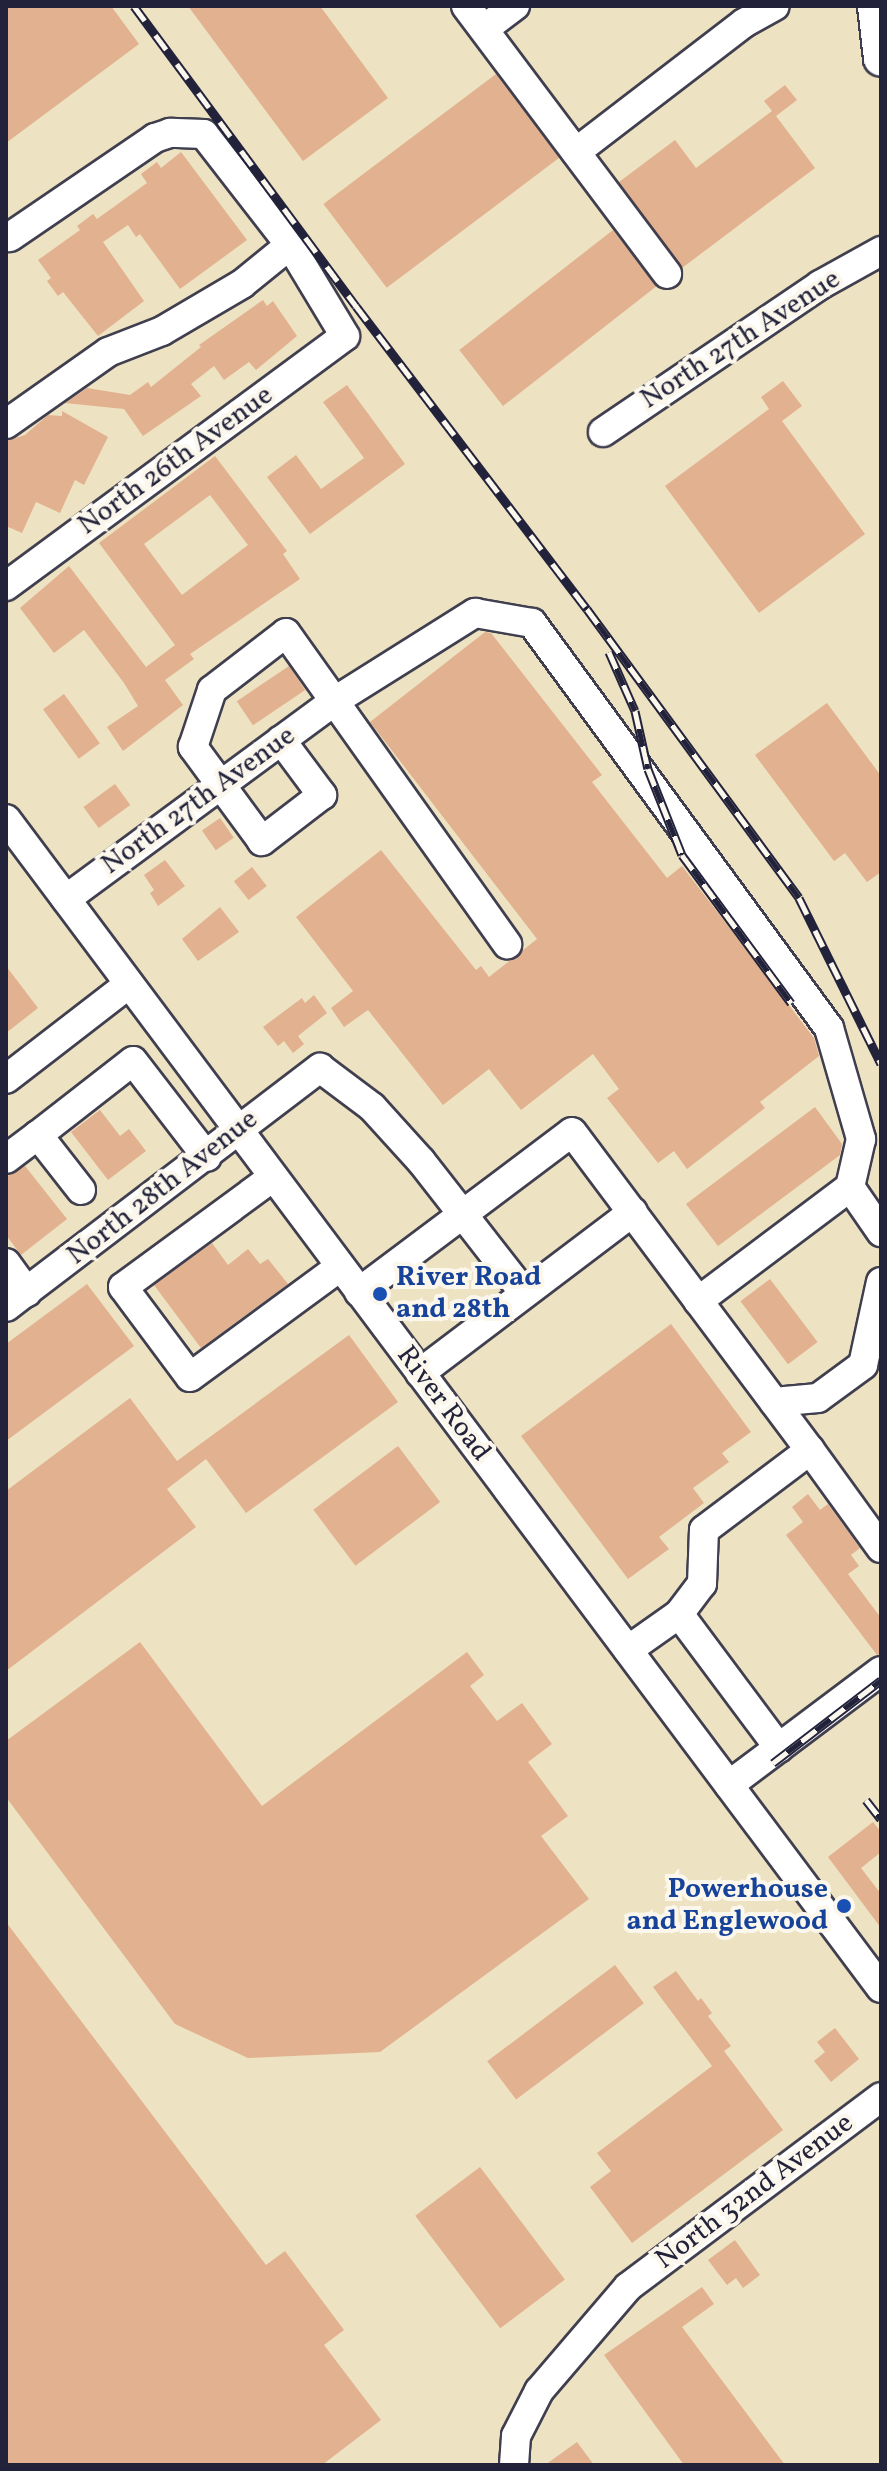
<!DOCTYPE html>
<style>
body{margin:0}
#map{position:relative;width:887px;height:2471px;overflow:hidden;background:#ede2c1;font-family:Vollkorn,serif}
div>[style]{position:absolute}
.building>*{inset:0;background:#e2b18f;transform-origin:0 0}
.roads{filter:drop-shadow(2px 0 #403f4f) drop-shadow(-2px 0 #403f4f) drop-shadow(0 2px #403f4f) drop-shadow(0 -2px #403f4f)}
.minor>*{height:28px;margin:-14px;padding:0 14px;transform-origin:14px;border-radius:14px;background:#fff}
.major>*{height:34px;margin:-17px;padding:0 17px;transform-origin:17px;border-radius:17px;background:#fff}
.rail>*{height:9px;margin-top:-4.5px;transform-origin:0;background:repeating-linear-gradient(90deg,#fbf7ec 0 18px,#22223b 0 36px);box-sizing:border-box;border-block:2px solid #22223b}
.dots>*{width:22px;height:22px;translate:-50% -50%;box-sizing:border-box;border:4px solid #fbf7ec;border-radius:50%}
span{translate:-50% -50%;white-space:nowrap;text-align:center;line-height:1.15;-webkit-text-stroke:8px #fbf7ec;paint-order:stroke}
.street-label{font-size:28px;color:#22223b}
.transit-label{font-size:28px;color:#164399;font-weight:700}
.left{translate:0 -50%;text-align:left}
.right{translate:-100% -50%;text-align:right}
.frame{position:absolute;inset:0;border:8px solid #22223b;pointer-events:none}
</style>
<div id="map">
<div class="building">
<i style="clip-path:polygon(6px 6px,111px 6px,139px 44px,6px 143px)"></i>
<i style="clip-path:polygon(188px 6px,320px 6px,388px 98px,303px 161px)"></i>
<i style="left:496px;top:74px;width:105px;height:216px;rotate:53deg"></i>
<i style="clip-path:polygon(785px 85px,797px 100px,776px 116px,815px 168px,682px 268px,619px 182px,675px 140px,696px 168px,772px 111px,764px 101px)"></i>
<i style="clip-path:polygon(181px 152px,247px 240px,180px 289px,140px 234px,136px 237px,128px 225px,103px 242px,144px 301px,98px 336px,63px 292px,58px 296px,47px 281px,51px 278px,38px 260px,80px 230px,77px 226px,93px 214px,97px 219px,147px 183px,141px 174px,157px 162px,161px 168px)"></i>
<i style="left:613px;top:230px;width:71px;height:195px;rotate:52deg"></i>
<i style="clip-path:polygon(263px 300px,267px 306px,273px 301px,297px 336px,256px 370px,249px 362px,224px 380px,214px 366px,191px 384px,201px 396px,143px 436px,124px 409px,65px 403px,87px 388px,130px 395px,148px 382px,151px 387px,201px 347px,199px 345px)"></i>
<i style="clip-path:polygon(783px 381px,802px 406px,782px 421px,865px 534px,759px 613px,665px 486px,769px 409px,761px 397px)"></i>
<i style="clip-path:polygon(347px 385px,405px 464px,310px 534px,267px 477px,296px 455px,321px 489px,364px 458px,323px 402px)"></i>
<i style="clip-path:polygon(62px 411px,108px 437px,84px 485px,75px 480px,60px 513px,36px 502px,22px 533px,6px 526px,6px 441px,25px 435px,48px 415px,62px 416px)"></i>
<i style="clip-path:polygon(evenodd,215px 456px,287px 551px,283px 554px,300px 579px,190px 654px,194px 659px,165px 680px,183px 705px,123px 751px,107px 727px,138px 706px,124px 683px,84px 630px,54px 653px,20px 608px,69px 566px,146px 667px,175px 645px,99px 543px,215px 456px,210px 495px,248px 545px,182px 595px,144px 544px,210px 495px)"></i>
<i style="clip-path:polygon(485px 632px,491px 633px,602px 775px,592px 782px,667px 878px,682px 866px,814px 1038px,819px 1056px,760px 1102px,765px 1108px,687px 1169px,674px 1151px,658px 1163px,607px 1098px,619px 1089px,593px 1054px,521px 1110px,489px 1069px,443px 1105px,368px 1010px,344px 1027px,331px 1008px,353px 991px,296px 917px,381px 850px,476px 970px,481px 966px,489px 977px,537px 939px,370px 722px)"></i>
<i style="left:289px;top:666px;width:29px;height:63px;rotate:56deg"></i>
<i style="left:64px;top:694px;width:61px;height:26px;rotate:54deg"></i>
<i style="clip-path:polygon(827px 703px,881px 776px,881px 872px,867px 882px,845px 853px,834px 861px,755px 755px)"></i>
<i style="left:115px;top:784px;width:26px;height:39px;rotate:54deg"></i>
<i style="left:220px;top:818px;width:24px;height:22px;rotate:55deg"></i>
<i style="clip-path:polygon(165px 860px,185px 886px,158px 906px,150px 893px,154px 890px,144px 875px)"></i>
<i style="left:252px;top:867px;width:24px;height:23px;rotate:52deg"></i>
<i style="clip-path:polygon(220px 907px,239px 932px,198px 961px,182px 939px)"></i>
<i style="clip-path:polygon(6px 966px,38px 1008px,6px 1033px)"></i>
<i style="clip-path:polygon(314px 995px,327px 1013px,298px 1036px,304px 1044px,293px 1053px,284px 1041px,278px 1046px,263px 1027px,302px 998px,305px 1003px)"></i>
<i style="clip-path:polygon(815px 1107px,842px 1144px,840px 1155px,718px 1246px,686px 1204px)"></i>
<i style="clip-path:polygon(100px 1110px,120px 1136px,129px 1129px,146px 1151px,108px 1180px,71px 1132px)"></i>
<i style="clip-path:polygon(25px 1166px,67px 1219px,21px 1255px,6px 1235px,6px 1177px)"></i>
<i style="clip-path:polygon(212px 1243px,228px 1265px,248px 1249px,260px 1264px,268px 1259px,288px 1284px,201px 1348px,154px 1285px)"></i>
<i style="left:770px;top:1279px;width:79px;height:37px;rotate:53deg"></i>
<i style="clip-path:polygon(87px 1284px,134px 1346px,6px 1441px,6px 1344px)"></i>
<i style="clip-path:polygon(671px 1324px,751px 1432px,722px 1453px,729px 1462px,693px 1488px,704px 1503px,659px 1537px,669px 1549px,628px 1579px,521px 1436px)"></i>
<i style="clip-path:polygon(349px 1335px,398px 1402px,246px 1513px,206px 1459px,167px 1489px,196px 1527px,6px 1671px,6px 1491px,130px 1398px,177px 1461px)"></i>
<i style="left:398px;top:1446px;width:70px;height:106px;rotate:53deg"></i>
<i style="clip-path:polygon(808px 1494px,820px 1510px,828px 1504px,860px 1548px,851px 1555px,859px 1566px,848px 1574px,881px 1618px,881px 1654px,877px 1655px,786px 1535px,803px 1522px,792px 1507px)"></i>
<i style="clip-path:polygon(140px 1642px,262px 1806px,467px 1652px,484px 1675px,470px 1686px,497px 1721px,522px 1703px,552px 1744px,528px 1762px,568px 1816px,541px 1836px,589px 1899px,380px 2052px,248px 2058px,175px 2024px,6px 1797px,6px 1741px)"></i>
<i style="clip-path:polygon(873px 1822px,881px 1832px,881px 1852px,861px 1868px,881px 1894px,881px 1928px,828px 1857px)"></i>
<i style="clip-path:polygon(6px 1922px,266px 2265px,285px 2251px,344px 2330px,324px 2345px,381px 2420px,322px 2465px,6px 2465px)"></i>
<i style="left:615px;top:1965px;width:48px;height:160px;rotate:53deg"></i>
<i style="clip-path:polygon(676px 1971px,698px 2001px,701px 1998px,712px 2013px,708px 2016px,731px 2046px,724px 2051px,783px 2130px,632px 2243px,590px 2187px,611px 2171px,597px 2153px,712px 2066px,653px 1987px)"></i>
<i style="clip-path:polygon(835px 2028px,859px 2059px,831px 2082px,814px 2061px,825px 2052px,817px 2042px)"></i>
<i style="left:480px;top:2167px;width:141px;height:81px;rotate:53deg"></i>
<i style="clip-path:polygon(735px 2240px,760px 2275px,743px 2288px,736px 2278px,727px 2285px,708px 2260px)"></i>
<i style="clip-path:polygon(702px 2287px,714px 2304px,682px 2327px,785px 2465px,684px 2465px,604px 2355px)"></i>
<i style="clip-path:polygon(577px 2442px,594px 2465px,545px 2465px)"></i>
</div>
<div class="roads">
<div class="minor">
<i style="left:466px;top:6px;width:335px;rotate:53.1deg"></i>
<i style="left:484px;top:29px;width:39px;rotate:-37deg"></i>
<i style="left:576px;top:152px;width:212px;rotate:-37.5deg"></i>
<i style="left:744px;top:23px;width:35px;rotate:-29deg"></i>
<i style="left:6px;top:424px;width:125px;rotate:-35.2deg"></i>
<i style="left:108px;top:352px;width:58px;rotate:-21.3deg"></i>
<i style="left:162px;top:331px;width:93px;rotate:-30.4deg"></i>
<i style="left:242px;top:284px;width:62px;rotate:-39.1deg"></i>
<i style="left:603px;top:432px;width:262px;rotate:-34.1deg"></i>
<i style="left:820px;top:285px;width:70px;rotate:-29.1deg"></i>
<i style="left:6px;top:586px;width:421px;rotate:-36.4deg"></i>
<i style="left:345px;top:336px;width:106px;rotate:-121.1deg"></i>
<i style="left:290px;top:245px;width:140px;rotate:-127.8deg"></i>
<i style="left:204px;top:134px;width:34px;rotate:-178deg"></i>
<i style="left:170px;top:133px;width:16px;rotate:162deg"></i>
<i style="left:155px;top:138px;width:176px;rotate:145.7deg"></i>
<i style="left:281px;top:740px;width:69px;rotate:53.3deg"></i>
<i style="left:322px;top:795px;width:76px;rotate:142.5deg"></i>
<i style="left:262px;top:841px;width:117px;rotate:-126.3deg"></i>
<i style="left:193px;top:747px;width:60px;rotate:-71.6deg"></i>
<i style="left:212px;top:690px;width:93px;rotate:-37.6deg"></i>
<i style="left:286px;top:633px;width:382px;rotate:54.6deg"></i>
<i style="left:6px;top:819px;width:1460px;rotate:53.19deg"></i>
<i style="left:66px;top:899px;width:332px;rotate:-36.4deg"></i>
<i style="left:333px;top:702px;width:168px;rotate:-32.1deg"></i>
<i style="left:475px;top:613px;width:58px;rotate:10deg"></i>
<i style="left:532px;top:623px;width:502px;rotate:53.75deg"></i>
<i style="left:829px;top:1028px;width:116px;rotate:73.9deg"></i>
<i style="left:861px;top:1139px;width:49px;rotate:102.9deg"></i>
<i style="left:850px;top:1187px;width:190px;rotate:143.1deg"></i>
<i style="left:6px;top:1079px;width:155px;rotate:-37.7deg"></i>
<i style="left:6px;top:1159px;width:40px;rotate:-37deg"></i>
<i style="left:273px;top:1177px;width:186px;rotate:143.7deg"></i>
<i style="left:123px;top:1287px;width:112px;rotate:53.3deg"></i>
<i style="left:190px;top:1377px;width:186px;rotate:-36.3deg"></i>
<i style="left:850px;top:1187px;width:55px;rotate:55.4deg"></i>
<i style="left:81px;top:1190px;width:70px;rotate:-128deg"></i>
<i style="left:38px;top:1135px;width:120px;rotate:-37.9deg"></i>
<i style="left:133px;top:1061px;width:121px;rotate:52.4deg"></i>
<i style="left:6px;top:1263px;width:36px;rotate:54deg"></i>
<i style="left:359px;top:1292px;width:266px;rotate:-36.9deg"></i>
<i style="left:572px;top:1132px;width:397px;rotate:53.2deg"></i>
<i style="left:6px;top:1307px;width:395px;rotate:-37.3deg"></i>
<i style="left:320px;top:1068px;width:65px;rotate:36.9deg"></i>
<i style="left:372px;top:1107px;width:73px;rotate:47.8deg"></i>
<i style="left:421px;top:1161px;width:167px;rotate:52deg"></i>
<i style="left:420px;top:1373px;width:267px;rotate:-37.1deg"></i>
<i style="left:774px;top:1402px;width:44px;rotate:-5.2deg"></i>
<i style="left:818px;top:1398px;width:56px;rotate:-36.3deg"></i>
<i style="left:863px;top:1365px;width:85px;rotate:-77.8deg"></i>
<i style="left:628px;top:1650px;width:62px;rotate:-35.2deg"></i>
<i style="left:779px;top:1748px;width:167px;rotate:-126.7deg"></i>
<i style="left:679px;top:1614px;width:38px;rotate:-53deg"></i>
<i style="left:702px;top:1584px;width:54px;rotate:-87.9deg"></i>
<i style="left:704px;top:1530px;width:133px;rotate:-37deg"></i>
<i style="left:810px;top:1450px;width:121px;rotate:54.1deg"></i>
<i style="left:729px;top:1785px;width:190px;rotate:-36.9deg"></i>
<i style="left:514px;top:2465px;width:29px;rotate:-86deg"></i>
<i style="left:516px;top:2436px;width:51px;rotate:-62.9deg"></i>
<i style="left:539px;top:2391px;width:137px;rotate:-49.4deg"></i>
<i style="left:628px;top:2287px;width:316px;rotate:-36.9deg"></i>
</div>
<div class="major">
<i style="left:875px;top:6px;width:53px;rotate:83.5deg"></i>
</div>
</div>
<div class="rail">
<i style="left:134px;top:6px;width:373px;rotate:53.5deg"></i>
<i style="left:356px;top:306px;width:381px;rotate:52.7deg"></i>
<i style="left:587px;top:609px;width:358px;rotate:53.7deg"></i>
<i style="left:799px;top:898px;width:185px;rotate:63.7deg"></i>
<i style="left:609px;top:652px;width:64px;rotate:66.2deg"></i>
<i style="left:635px;top:711px;width:59px;rotate:77.4deg"></i>
<i style="left:648px;top:769px;width:92px;rotate:68.4deg"></i>
<i style="left:682px;top:855px;width:184px;rotate:53.6deg"></i>
<i style="left:773px;top:1763px;width:136px;rotate:-37.5deg"></i>
<i style="left:866px;top:1800px;width:24px;rotate:52deg"></i>
</div>
<div class="dots">
<i style="left:380px;top:1294px;background:#1a4fb4"></i>
<i style="left:844px;top:1906px;background:#1a4fb4"></i>
</div>
<div class="street-label">
<span style="left:741px;top:340px;rotate:-33deg">North 27th Avenue</span>
<span style="left:176px;top:461px;rotate:-36deg">North 26th Avenue</span>
<span style="left:199px;top:801px;rotate:-36deg">North 27th Avenue</span>
<span style="left:163px;top:1188px;rotate:-38deg">North 28th Avenue</span>
<span style="left:443px;top:1404px;rotate:53deg">River Road</span>
<span style="left:755px;top:2192px;rotate:-37deg">North 32nd Avenue</span>
</div>
<div class="transit-label">
<span class="left" style="left:396px;top:1294px">River Road<br>and 28th</span>
<span class="right" style="left:828px;top:1906px">Powerhouse<br>and Englewood</span>
</div>
<div class="frame"></div>
</div>
